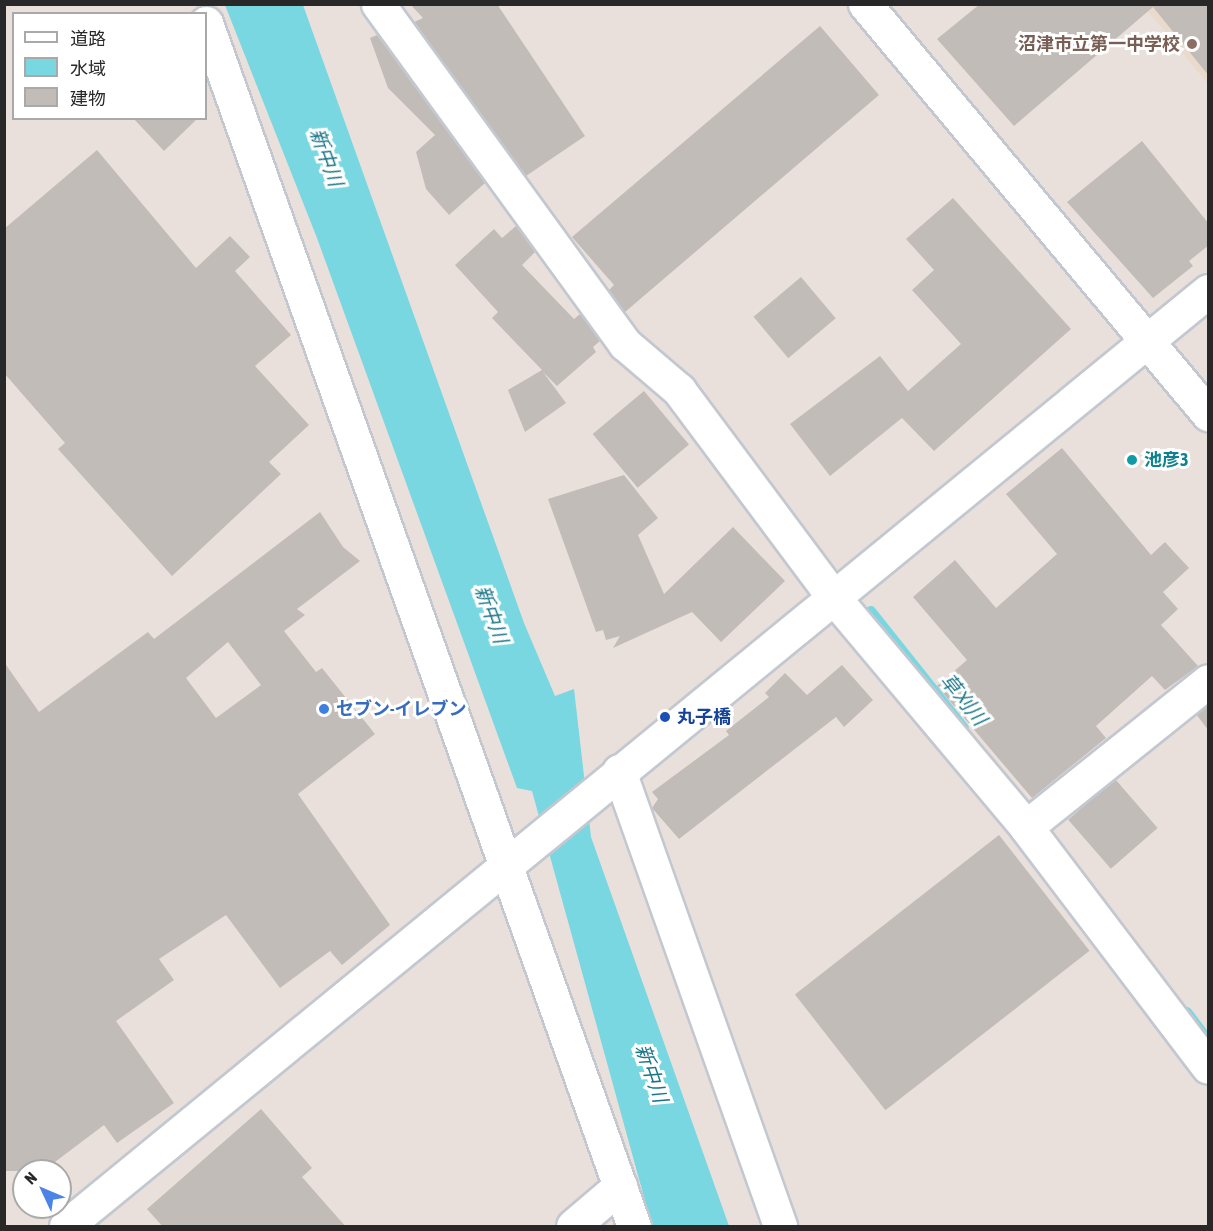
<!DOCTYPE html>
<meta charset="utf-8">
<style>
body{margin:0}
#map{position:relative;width:1213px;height:1231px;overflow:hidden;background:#e9e0db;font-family:"Asap Condensed","Noto Sans JP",sans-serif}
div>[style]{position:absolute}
.education>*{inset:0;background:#e9dacc}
.water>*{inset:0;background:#78d7e0}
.stream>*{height:10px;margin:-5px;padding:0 5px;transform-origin:5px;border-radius:5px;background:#78d7e0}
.building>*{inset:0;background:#c1bcb7;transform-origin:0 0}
.roads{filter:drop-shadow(2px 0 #c3c8d0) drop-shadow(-2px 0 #c3c8d0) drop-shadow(0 2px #c3c8d0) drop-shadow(0 -2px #c3c8d0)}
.minor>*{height:33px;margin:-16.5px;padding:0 16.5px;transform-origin:16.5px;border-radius:16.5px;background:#fff}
.dots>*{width:16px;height:16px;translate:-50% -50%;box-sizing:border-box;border:3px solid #fff;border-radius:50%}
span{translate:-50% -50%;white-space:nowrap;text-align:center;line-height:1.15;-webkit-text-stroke:6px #fff;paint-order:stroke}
.education-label{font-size:18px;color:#785e54;font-weight:700}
.right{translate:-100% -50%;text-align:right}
.culture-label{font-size:18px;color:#0d838f;font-weight:700}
.left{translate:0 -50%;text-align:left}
.shop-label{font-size:18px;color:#366cbe;font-weight:700}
.transit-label{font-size:18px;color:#164399;font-weight:700}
.water-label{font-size:20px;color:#1b7689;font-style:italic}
.frame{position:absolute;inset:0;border:6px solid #282828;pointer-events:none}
.legend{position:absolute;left:12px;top:12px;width:195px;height:108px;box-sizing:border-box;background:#fff;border:2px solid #a9a9a9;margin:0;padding:8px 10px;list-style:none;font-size:18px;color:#282828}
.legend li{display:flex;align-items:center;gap:12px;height:30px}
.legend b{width:30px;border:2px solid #a9a9a9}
.north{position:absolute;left:12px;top:1159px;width:60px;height:60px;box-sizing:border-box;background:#fff;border:2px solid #a9a9a9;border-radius:50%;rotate:314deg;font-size:16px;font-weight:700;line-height:24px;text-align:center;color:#282828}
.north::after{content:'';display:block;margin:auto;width:21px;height:27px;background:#4b83e6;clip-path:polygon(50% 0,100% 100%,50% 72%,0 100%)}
</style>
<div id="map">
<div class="education">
<i style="clip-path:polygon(1143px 5px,1208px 5px,1208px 84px)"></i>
</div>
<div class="water">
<i style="clip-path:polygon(225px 5px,303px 5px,524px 623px,555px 696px,574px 689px,591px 837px,729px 1226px,652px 1226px,532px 791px,517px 788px,317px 238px)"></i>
</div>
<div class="stream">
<i style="left:871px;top:611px;width:149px;rotate:51.5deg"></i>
<i style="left:1187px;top:1012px;width:35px;rotate:53deg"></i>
</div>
<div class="building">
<i style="clip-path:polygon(410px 4px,497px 4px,585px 136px,526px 176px,414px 22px,423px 18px)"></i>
<i style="clip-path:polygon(980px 4px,1209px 4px,1209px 76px,1153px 7px,1014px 126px,937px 39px)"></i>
<i style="clip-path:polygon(820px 26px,879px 95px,625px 312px,609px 290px,614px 285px,572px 237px)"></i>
<i style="clip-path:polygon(377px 35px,485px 183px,449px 215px,426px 189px,416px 152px,435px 135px,388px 88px,370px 38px)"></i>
<i style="clip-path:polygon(133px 118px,198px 118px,164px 151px)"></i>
<i style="clip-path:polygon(1142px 141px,1209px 224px,1209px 245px,1189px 261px,1193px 266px,1153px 298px,1067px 202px)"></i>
<i style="clip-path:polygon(97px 150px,196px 268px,230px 236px,250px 257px,235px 271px,291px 335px,255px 366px,309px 425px,269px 462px,281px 474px,172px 576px,58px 449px,65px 443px,4px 373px,4px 229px)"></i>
<i style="clip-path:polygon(953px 198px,1071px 329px,934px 451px,902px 418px,830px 476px,790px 424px,880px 356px,908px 391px,961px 344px,912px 290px,934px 270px,906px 239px)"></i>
<i style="clip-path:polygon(516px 226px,535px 252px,522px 265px,574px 319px,580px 314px,600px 341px,593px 347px,596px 352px,557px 386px,543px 372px,566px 403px,525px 432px,508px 390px,542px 370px,492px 318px,498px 312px,455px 265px,494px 229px,502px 238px)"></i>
<i style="left:801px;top:277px;width:54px;height:62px;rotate:50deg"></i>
<i style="left:644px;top:391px;width:70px;height:67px;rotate:50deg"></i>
<i style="clip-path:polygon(1062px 448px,1151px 555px,1165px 542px,1189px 568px,1163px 592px,1178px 609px,1161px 625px,1198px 666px,1165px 690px,1152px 676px,1096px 726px,1106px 738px,1032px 798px,937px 686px,967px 660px,913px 597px,955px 560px,996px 608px,1057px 554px,1006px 494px)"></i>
<i style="clip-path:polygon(624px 475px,658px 518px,638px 535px,664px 594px,733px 527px,785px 581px,721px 642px,692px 612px,613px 648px,620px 636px,606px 640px,603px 630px,596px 632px,548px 499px)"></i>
<i style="clip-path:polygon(evenodd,320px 512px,343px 547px,360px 561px,297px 609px,305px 615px,284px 631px,316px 672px,322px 668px,375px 734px,298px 794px,390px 925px,342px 965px,330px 951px,280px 988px,226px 915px,159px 959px,174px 980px,116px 1021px,174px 1103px,117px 1143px,104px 1125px,43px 1171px,4px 1171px,4px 662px,39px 712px,148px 632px,154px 639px,320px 512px,228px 642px,261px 685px,216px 718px,186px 678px,228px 642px)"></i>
<i style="clip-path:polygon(842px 665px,873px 700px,844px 727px,836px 717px,679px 839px,652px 808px,658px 799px,652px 792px,729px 735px,726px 731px,769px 697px,765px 693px,785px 673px,807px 695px)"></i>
<i style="clip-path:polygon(1209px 705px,1209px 731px,1196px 714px)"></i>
<i style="left:1115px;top:779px;width:65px;height:62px;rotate:49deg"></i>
<i style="left:999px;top:835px;width:147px;height:259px;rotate:52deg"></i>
<i style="clip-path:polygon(261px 1109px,312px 1168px,302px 1177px,346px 1227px,163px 1227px,147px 1209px)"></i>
</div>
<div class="roads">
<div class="minor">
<i style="left:378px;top:4px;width:420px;rotate:54deg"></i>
<i style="left:625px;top:344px;width:71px;rotate:40.4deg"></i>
<i style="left:679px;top:390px;width:261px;rotate:53.3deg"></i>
<i style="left:835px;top:599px;width:297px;rotate:50deg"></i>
<i style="left:1026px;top:827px;width:301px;rotate:52.8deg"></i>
<i style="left:865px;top:4px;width:535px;rotate:50.08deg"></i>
<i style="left:206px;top:23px;width:1277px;rotate:70.42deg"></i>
<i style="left:619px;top:771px;width:483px;rotate:70.5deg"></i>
<i style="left:1026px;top:827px;width:233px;rotate:-38.7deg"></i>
<i style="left:66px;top:1226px;width:1476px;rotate:-39.31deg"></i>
<i style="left:573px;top:1226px;width:62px;rotate:-40.4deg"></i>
</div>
</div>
<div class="dots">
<i style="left:1192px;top:44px;background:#8d6e63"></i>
<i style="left:1132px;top:460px;background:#0f9aa8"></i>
<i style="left:324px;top:709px;background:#3f7fe0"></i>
<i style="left:665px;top:717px;background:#1a4fb4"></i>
</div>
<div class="education-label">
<span class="right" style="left:1180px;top:44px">沼津市立第一中学校</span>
</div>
<div class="culture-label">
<span class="left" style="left:1144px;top:460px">池彦3</span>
</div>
<div class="shop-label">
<span class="left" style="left:336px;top:709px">セブン-イレブン</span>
</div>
<div class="transit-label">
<span class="left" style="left:677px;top:717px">丸子橋</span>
</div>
<div class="water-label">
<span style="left:327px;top:157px;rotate:70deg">新中川</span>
<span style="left:492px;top:614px;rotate:70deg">新中川</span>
<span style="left:964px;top:699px;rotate:51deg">草刈川</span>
<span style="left:652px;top:1073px;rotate:71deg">新中川</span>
</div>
<div class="frame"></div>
<ul class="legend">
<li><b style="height:8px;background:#fff"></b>道路</li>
<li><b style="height:16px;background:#78d7e0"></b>水域</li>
<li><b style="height:16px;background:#c1bcb7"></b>建物</li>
</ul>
<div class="north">N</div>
</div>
